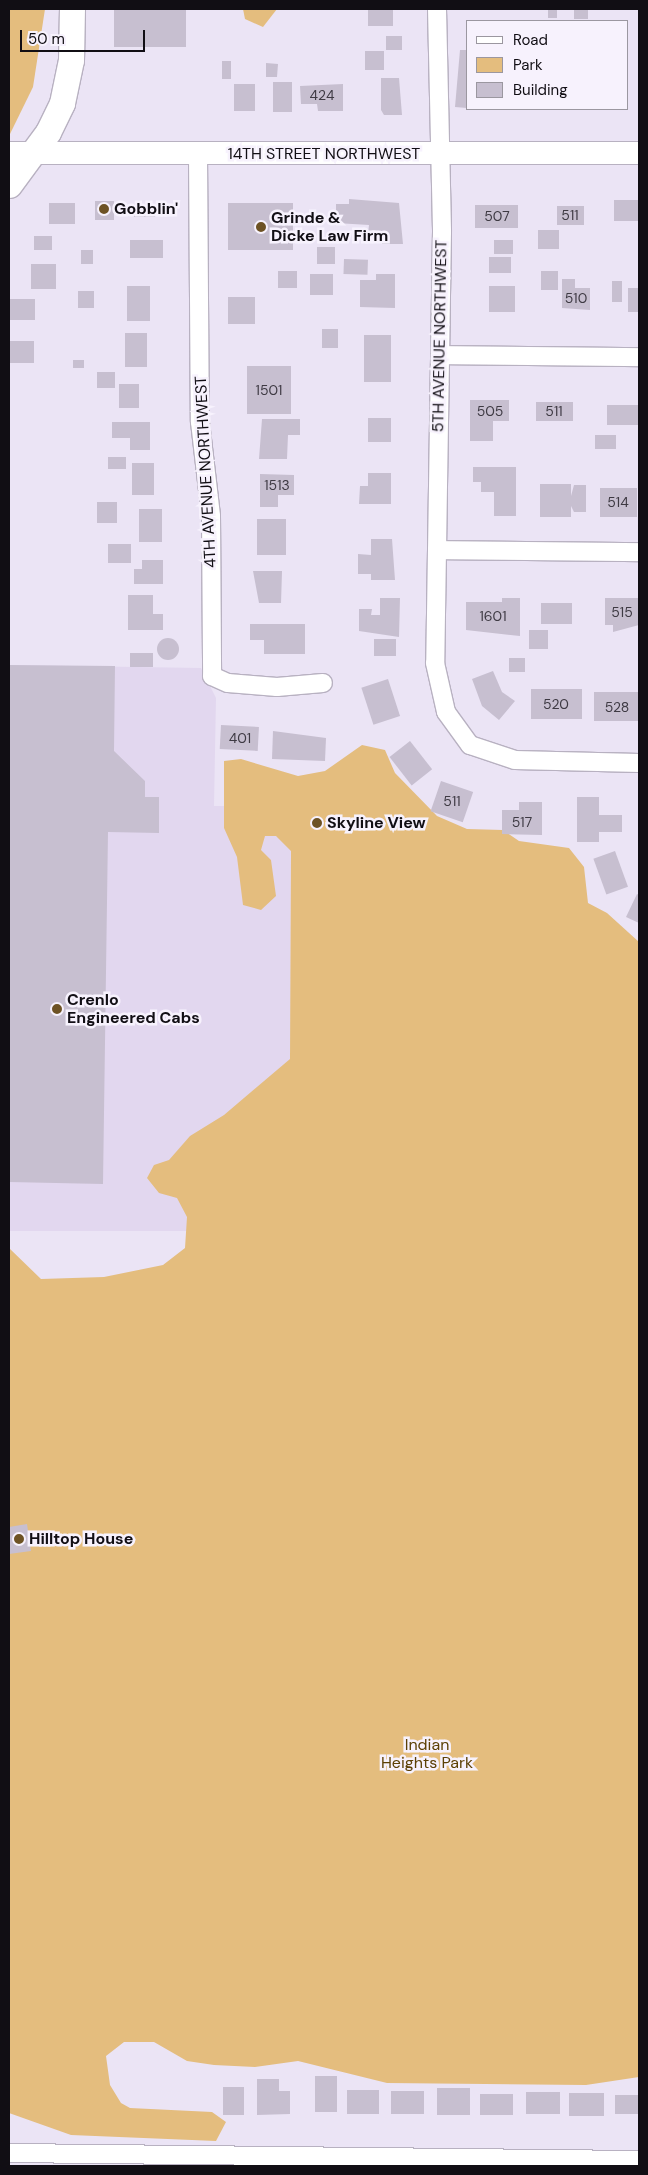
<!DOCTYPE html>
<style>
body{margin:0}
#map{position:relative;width:648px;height:2175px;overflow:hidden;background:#ebe4f5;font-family:"DM Sans",sans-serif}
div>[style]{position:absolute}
.built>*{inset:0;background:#e2d7ef}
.green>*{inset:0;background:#e4bd7e}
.building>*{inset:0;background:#c7bfd0;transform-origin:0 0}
.round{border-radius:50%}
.roads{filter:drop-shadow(1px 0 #b8b1c1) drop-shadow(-1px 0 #b8b1c1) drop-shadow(0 1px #b8b1c1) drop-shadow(0 -1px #b8b1c1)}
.minor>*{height:18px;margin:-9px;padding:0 9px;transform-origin:9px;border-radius:9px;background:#fff}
.tertiary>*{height:22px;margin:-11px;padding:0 11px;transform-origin:11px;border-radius:11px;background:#fff}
.secondary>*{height:25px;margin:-12.5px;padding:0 12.5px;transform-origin:12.5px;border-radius:12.5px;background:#fff}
.dots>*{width:14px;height:14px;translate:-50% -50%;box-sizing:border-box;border:2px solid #f7f2fd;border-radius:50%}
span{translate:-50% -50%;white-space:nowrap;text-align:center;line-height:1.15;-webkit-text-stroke:5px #f7f2fd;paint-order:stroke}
.number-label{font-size:14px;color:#3e3a43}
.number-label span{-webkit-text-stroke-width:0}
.street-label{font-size:16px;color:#110e14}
.poi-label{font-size:16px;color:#110e14;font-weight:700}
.left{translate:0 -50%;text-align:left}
.park-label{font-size:16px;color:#5c4005}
.frame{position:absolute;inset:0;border:10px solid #110e14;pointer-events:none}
.legend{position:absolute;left:466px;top:20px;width:162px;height:90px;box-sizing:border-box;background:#f7f2fd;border:1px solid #9b97a0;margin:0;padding:6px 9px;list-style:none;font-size:15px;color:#110e14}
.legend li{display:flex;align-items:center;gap:10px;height:25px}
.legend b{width:25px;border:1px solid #9b97a0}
.scale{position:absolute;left:20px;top:30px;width:125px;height:22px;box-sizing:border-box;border:2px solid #110e14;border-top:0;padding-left:6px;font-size:15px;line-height:18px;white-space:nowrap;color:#110e14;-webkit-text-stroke:4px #f7f2fd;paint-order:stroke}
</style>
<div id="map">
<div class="built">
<i style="clip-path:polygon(9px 665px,201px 668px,216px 698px,214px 806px,291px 806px,290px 1239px,198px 1231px,9px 1231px)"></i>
</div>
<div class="green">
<i style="clip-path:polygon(9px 9px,45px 9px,33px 87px,9px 136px)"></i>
<i style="clip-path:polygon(243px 9px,277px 9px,263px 27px,245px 19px)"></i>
<i style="clip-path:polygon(362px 745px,385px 750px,395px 773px,437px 816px,467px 829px,503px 830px,519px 841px,569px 848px,584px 867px,588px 903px,607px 913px,639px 942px,639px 2077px,586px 2085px,387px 2083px,298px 2061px,255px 2067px,214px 2065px,187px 2061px,154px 2042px,124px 2042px,106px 2056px,110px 2085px,121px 2103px,130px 2108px,212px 2112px,226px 2122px,216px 2141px,71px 2135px,9px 2113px,9px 1248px,41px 1279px,104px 1277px,163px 1265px,185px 1248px,187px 1217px,177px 1198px,159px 1193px,147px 1178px,154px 1165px,169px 1160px,190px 1136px,224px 1115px,290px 1059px,291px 851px,276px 836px,265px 836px,261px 850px,271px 860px,276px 896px,261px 910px,243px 905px,237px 857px,224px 828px,224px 761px,241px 759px,298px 776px,325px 771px)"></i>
</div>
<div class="building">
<i style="left:114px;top:9px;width:72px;height:38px"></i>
<i style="left:368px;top:9px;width:25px;height:17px"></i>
<i style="left:548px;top:9px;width:9px;height:9px"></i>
<i style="left:574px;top:10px;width:14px;height:9px"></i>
<i style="left:386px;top:36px;width:16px;height:14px"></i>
<i style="clip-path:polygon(460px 50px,467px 50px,467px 108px,455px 107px)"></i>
<i style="left:365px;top:51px;width:19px;height:19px"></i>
<i style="left:222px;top:61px;width:9px;height:18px"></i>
<i style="clip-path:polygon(266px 63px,278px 64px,277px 77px,266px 77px)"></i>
<i style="clip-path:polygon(381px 78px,399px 78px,402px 115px,384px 115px,381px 110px)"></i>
<i style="left:273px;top:82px;width:19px;height:30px"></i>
<i style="left:234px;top:84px;width:21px;height:27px"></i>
<i style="clip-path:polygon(343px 84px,343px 111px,318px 111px,317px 104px,301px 104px,300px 86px)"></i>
<i style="clip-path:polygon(349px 199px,399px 203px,403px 244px,382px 244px,382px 234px,368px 234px,369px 225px,336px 223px,336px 204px,349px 204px)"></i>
<i style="left:614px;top:200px;width:25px;height:21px"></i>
<i style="left:95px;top:201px;width:19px;height:19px"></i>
<i style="left:49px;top:203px;width:26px;height:21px"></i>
<i style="left:293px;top:203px;width:47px;height:65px;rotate:90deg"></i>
<i style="left:134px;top:204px;width:21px;height:13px"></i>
<i style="left:475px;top:205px;width:43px;height:23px"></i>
<i style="left:557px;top:206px;width:27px;height:19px"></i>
<i style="left:538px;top:230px;width:21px;height:19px"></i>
<i style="left:34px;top:236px;width:18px;height:14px"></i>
<i style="left:130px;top:240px;width:33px;height:18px"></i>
<i style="left:494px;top:240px;width:19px;height:14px"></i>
<i style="left:317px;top:247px;width:18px;height:17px"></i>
<i style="left:81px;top:250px;width:12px;height:14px"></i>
<i style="left:489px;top:257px;width:22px;height:16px"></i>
<i style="left:344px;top:259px;width:24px;height:15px;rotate:2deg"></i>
<i style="left:31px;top:264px;width:25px;height:25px"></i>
<i style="left:278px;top:271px;width:19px;height:17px"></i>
<i style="left:541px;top:271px;width:17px;height:19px"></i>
<i style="left:310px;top:274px;width:23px;height:21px"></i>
<i style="clip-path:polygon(376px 274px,395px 274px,395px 308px,360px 307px,360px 280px,376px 280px)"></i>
<i style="clip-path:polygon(562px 279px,575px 279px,575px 288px,590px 288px,590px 310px,562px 308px)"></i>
<i style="left:612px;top:281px;width:10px;height:21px"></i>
<i style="left:127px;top:286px;width:23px;height:35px"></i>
<i style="left:489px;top:286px;width:26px;height:26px"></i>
<i style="left:639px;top:288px;width:24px;height:11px;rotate:90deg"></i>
<i style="left:78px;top:291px;width:16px;height:17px"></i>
<i style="left:228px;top:297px;width:27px;height:27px"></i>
<i style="left:9px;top:299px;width:26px;height:21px"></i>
<i style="left:322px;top:329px;width:16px;height:19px"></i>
<i style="left:125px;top:333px;width:22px;height:34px"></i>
<i style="left:364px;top:335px;width:27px;height:47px"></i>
<i style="left:9px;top:341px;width:25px;height:22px"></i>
<i style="left:73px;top:360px;width:11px;height:8px"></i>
<i style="left:247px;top:366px;width:44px;height:48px"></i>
<i style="left:97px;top:372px;width:18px;height:16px"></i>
<i style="left:119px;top:384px;width:20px;height:24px"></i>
<i style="clip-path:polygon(470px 400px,509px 400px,509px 421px,493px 421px,493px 441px,470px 441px)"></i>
<i style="left:536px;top:402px;width:37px;height:19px"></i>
<i style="left:607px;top:405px;width:32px;height:20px"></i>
<i style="left:368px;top:418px;width:23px;height:24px"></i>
<i style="clip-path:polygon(262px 419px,300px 419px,300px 435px,288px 435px,287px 459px,259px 459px)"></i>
<i style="clip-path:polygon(112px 422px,150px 422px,150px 450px,130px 450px,130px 438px,112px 438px)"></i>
<i style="left:595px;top:435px;width:21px;height:14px"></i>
<i style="left:108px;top:457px;width:18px;height:12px"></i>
<i style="left:132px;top:463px;width:22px;height:32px"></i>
<i style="clip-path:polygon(473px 467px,516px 467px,516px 516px,494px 516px,494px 492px,481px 492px,481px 482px,473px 482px)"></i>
<i style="clip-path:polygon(368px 473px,391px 473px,391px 504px,359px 504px,360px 486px,368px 486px)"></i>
<i style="clip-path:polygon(260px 474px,294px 475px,294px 495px,278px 495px,278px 507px,260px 507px)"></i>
<i style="clip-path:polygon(540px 484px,571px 484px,571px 496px,574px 485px,586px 485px,586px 512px,574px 512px,571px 506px,571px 517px,540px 517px)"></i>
<i style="left:600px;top:488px;width:37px;height:29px"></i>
<i style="left:97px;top:502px;width:20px;height:21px"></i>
<i style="left:139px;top:509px;width:23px;height:33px"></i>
<i style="left:257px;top:519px;width:29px;height:36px"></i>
<i style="clip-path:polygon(371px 539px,392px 539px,395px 580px,371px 580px,371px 574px,358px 574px,358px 554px,371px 555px)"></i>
<i style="left:108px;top:544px;width:23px;height:19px"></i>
<i style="clip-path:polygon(142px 560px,163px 560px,163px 584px,134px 584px,134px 569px,142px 569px)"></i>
<i style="clip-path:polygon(253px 571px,282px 571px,281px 603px,259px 603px)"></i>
<i style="clip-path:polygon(128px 595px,153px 595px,153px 614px,163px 614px,163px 630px,128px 630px)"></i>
<i style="clip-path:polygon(380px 598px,400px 598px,399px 637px,359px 631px,359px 609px,372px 609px,371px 615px,380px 615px)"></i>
<i style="clip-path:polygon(502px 598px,520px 598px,520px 636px,466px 630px,466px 602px,502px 602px)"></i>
<i style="clip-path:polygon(605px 598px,639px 598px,639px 625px,613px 632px,613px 625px,605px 625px)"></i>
<i style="left:541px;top:603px;width:31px;height:21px"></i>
<i style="clip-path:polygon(250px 624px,305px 624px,305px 654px,264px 654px,264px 640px,250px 640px)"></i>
<i style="left:529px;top:630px;width:19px;height:19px"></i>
<i class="round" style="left:157px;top:638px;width:22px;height:22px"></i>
<i style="left:374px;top:639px;width:22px;height:17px"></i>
<i style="left:130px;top:653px;width:23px;height:14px"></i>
<i style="left:509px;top:658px;width:16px;height:14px"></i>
<i style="clip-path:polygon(9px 665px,115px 666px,114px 751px,145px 781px,145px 797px,159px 797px,159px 833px,108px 832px,103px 1184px,9px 1182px)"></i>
<i style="clip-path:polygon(493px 671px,502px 692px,515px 701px,499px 720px,482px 706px,472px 679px)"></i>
<i style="left:388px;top:679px;width:39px;height:28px;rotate:72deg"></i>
<i style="left:531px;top:689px;width:51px;height:30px"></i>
<i style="left:594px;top:692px;width:45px;height:29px"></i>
<i style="left:221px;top:725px;width:38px;height:24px;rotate:3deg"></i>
<i style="clip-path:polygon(273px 731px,326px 738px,325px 761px,272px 759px)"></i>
<i style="left:410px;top:741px;width:36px;height:26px;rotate:52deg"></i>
<i style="left:441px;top:781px;width:34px;height:32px;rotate:19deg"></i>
<i style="clip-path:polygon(577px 797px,599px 797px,599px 815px,622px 815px,622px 832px,599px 832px,599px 842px,577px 842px)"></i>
<i style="clip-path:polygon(519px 802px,542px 802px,542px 835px,502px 834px,502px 810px,519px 810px)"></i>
<i style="left:615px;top:851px;width:38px;height:23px;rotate:70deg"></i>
<i style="clip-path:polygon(637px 894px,639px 895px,639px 923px,626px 917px)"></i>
<i style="clip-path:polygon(27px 1524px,31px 1551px,9px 1554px,9px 1527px)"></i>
<i style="left:315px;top:2076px;width:22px;height:36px"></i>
<i style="clip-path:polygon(257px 2079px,279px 2079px,279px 2091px,290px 2091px,290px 2114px,257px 2115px)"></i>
<i style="left:223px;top:2087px;width:21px;height:28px"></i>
<i style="left:470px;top:2088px;width:27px;height:33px;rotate:90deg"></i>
<i style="left:347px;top:2090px;width:32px;height:24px"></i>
<i style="left:391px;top:2091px;width:33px;height:23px"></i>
<i style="left:526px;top:2092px;width:34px;height:22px"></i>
<i style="left:604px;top:2093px;width:23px;height:35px;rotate:90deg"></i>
<i style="left:480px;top:2094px;width:33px;height:21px"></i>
<i style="left:615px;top:2095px;width:24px;height:19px"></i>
</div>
<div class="roads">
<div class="minor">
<i style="left:437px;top:9px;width:223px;rotate:88.7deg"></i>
<i style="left:442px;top:232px;width:431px;rotate:90.9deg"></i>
<i style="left:435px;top:663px;width:50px;rotate:77.3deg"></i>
<i style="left:446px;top:712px;width:41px;rotate:54deg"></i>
<i style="left:470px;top:745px;width:47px;rotate:18.4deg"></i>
<i style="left:515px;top:760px;width:124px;rotate:1.4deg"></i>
<i style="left:198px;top:154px;width:268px;rotate:89.6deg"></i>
<i style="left:200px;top:422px;width:95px;rotate:83.3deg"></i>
<i style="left:211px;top:516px;width:160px;rotate:89.6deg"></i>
<i style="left:212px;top:676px;width:17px;rotate:24deg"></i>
<i style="left:228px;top:683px;width:49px;rotate:4.7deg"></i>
<i style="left:277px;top:687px;width:46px;rotate:-5deg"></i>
<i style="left:441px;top:355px;width:198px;rotate:0.6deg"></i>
<i style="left:437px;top:550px;width:202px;rotate:0.6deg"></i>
<i style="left:9px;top:2153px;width:630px;rotate:0.64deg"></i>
</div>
<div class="tertiary">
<i style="left:9px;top:153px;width:630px"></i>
</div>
<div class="secondary">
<i style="left:9px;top:185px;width:66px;rotate:-53.7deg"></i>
<i style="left:48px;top:132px;width:32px;rotate:-64deg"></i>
<i style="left:62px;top:103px;width:44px;rotate:-78.2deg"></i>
<i style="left:71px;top:60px;width:51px;rotate:-88.9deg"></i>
</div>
</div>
<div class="dots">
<i style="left:104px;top:209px;background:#6d5224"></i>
<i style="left:261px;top:227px;background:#6d5224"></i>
<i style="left:317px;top:823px;background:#6d5224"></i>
<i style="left:57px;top:1009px;background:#6d5224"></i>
<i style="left:19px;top:1539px;background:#6d5224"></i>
</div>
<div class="number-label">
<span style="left:322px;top:95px">424</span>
<span style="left:570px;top:215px">511</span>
<span style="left:497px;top:216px">507</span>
<span style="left:576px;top:298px">510</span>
<span style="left:269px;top:390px">1501</span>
<span style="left:490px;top:411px">505</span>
<span style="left:554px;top:411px">511</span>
<span style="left:277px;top:485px">1513</span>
<span style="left:618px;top:502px">514</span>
<span style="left:622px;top:612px">515</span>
<span style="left:493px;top:616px">1601</span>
<span style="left:556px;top:704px">520</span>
<span style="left:617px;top:707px">528</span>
<span style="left:240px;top:738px">401</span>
<span style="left:452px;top:801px">511</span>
<span style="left:522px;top:822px">517</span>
</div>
<div class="street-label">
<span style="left:324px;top:154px">14TH STREET NORTHWEST</span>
<span style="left:440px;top:336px;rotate:-89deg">5TH AVENUE NORTHWEST</span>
<span style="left:206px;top:472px;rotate:-93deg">4TH AVENUE NORTHWEST</span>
</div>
<div class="poi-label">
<span class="left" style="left:114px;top:209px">Gobblin'</span>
<span class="left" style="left:271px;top:227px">Grinde &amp;<br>Dicke Law Firm</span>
<span class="left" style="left:327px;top:823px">Skyline View</span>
<span class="left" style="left:67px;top:1009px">Crenlo<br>Engineered Cabs</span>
<span class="left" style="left:29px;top:1539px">Hilltop House</span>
</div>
<div class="park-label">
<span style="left:427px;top:1754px">Indian<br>Heights Park</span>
</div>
<div class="frame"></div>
<ul class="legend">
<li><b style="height:6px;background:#fff"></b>Road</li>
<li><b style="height:14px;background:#e4bd7e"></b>Park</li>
<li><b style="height:14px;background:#c7bfd0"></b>Building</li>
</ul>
<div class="scale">50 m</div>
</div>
